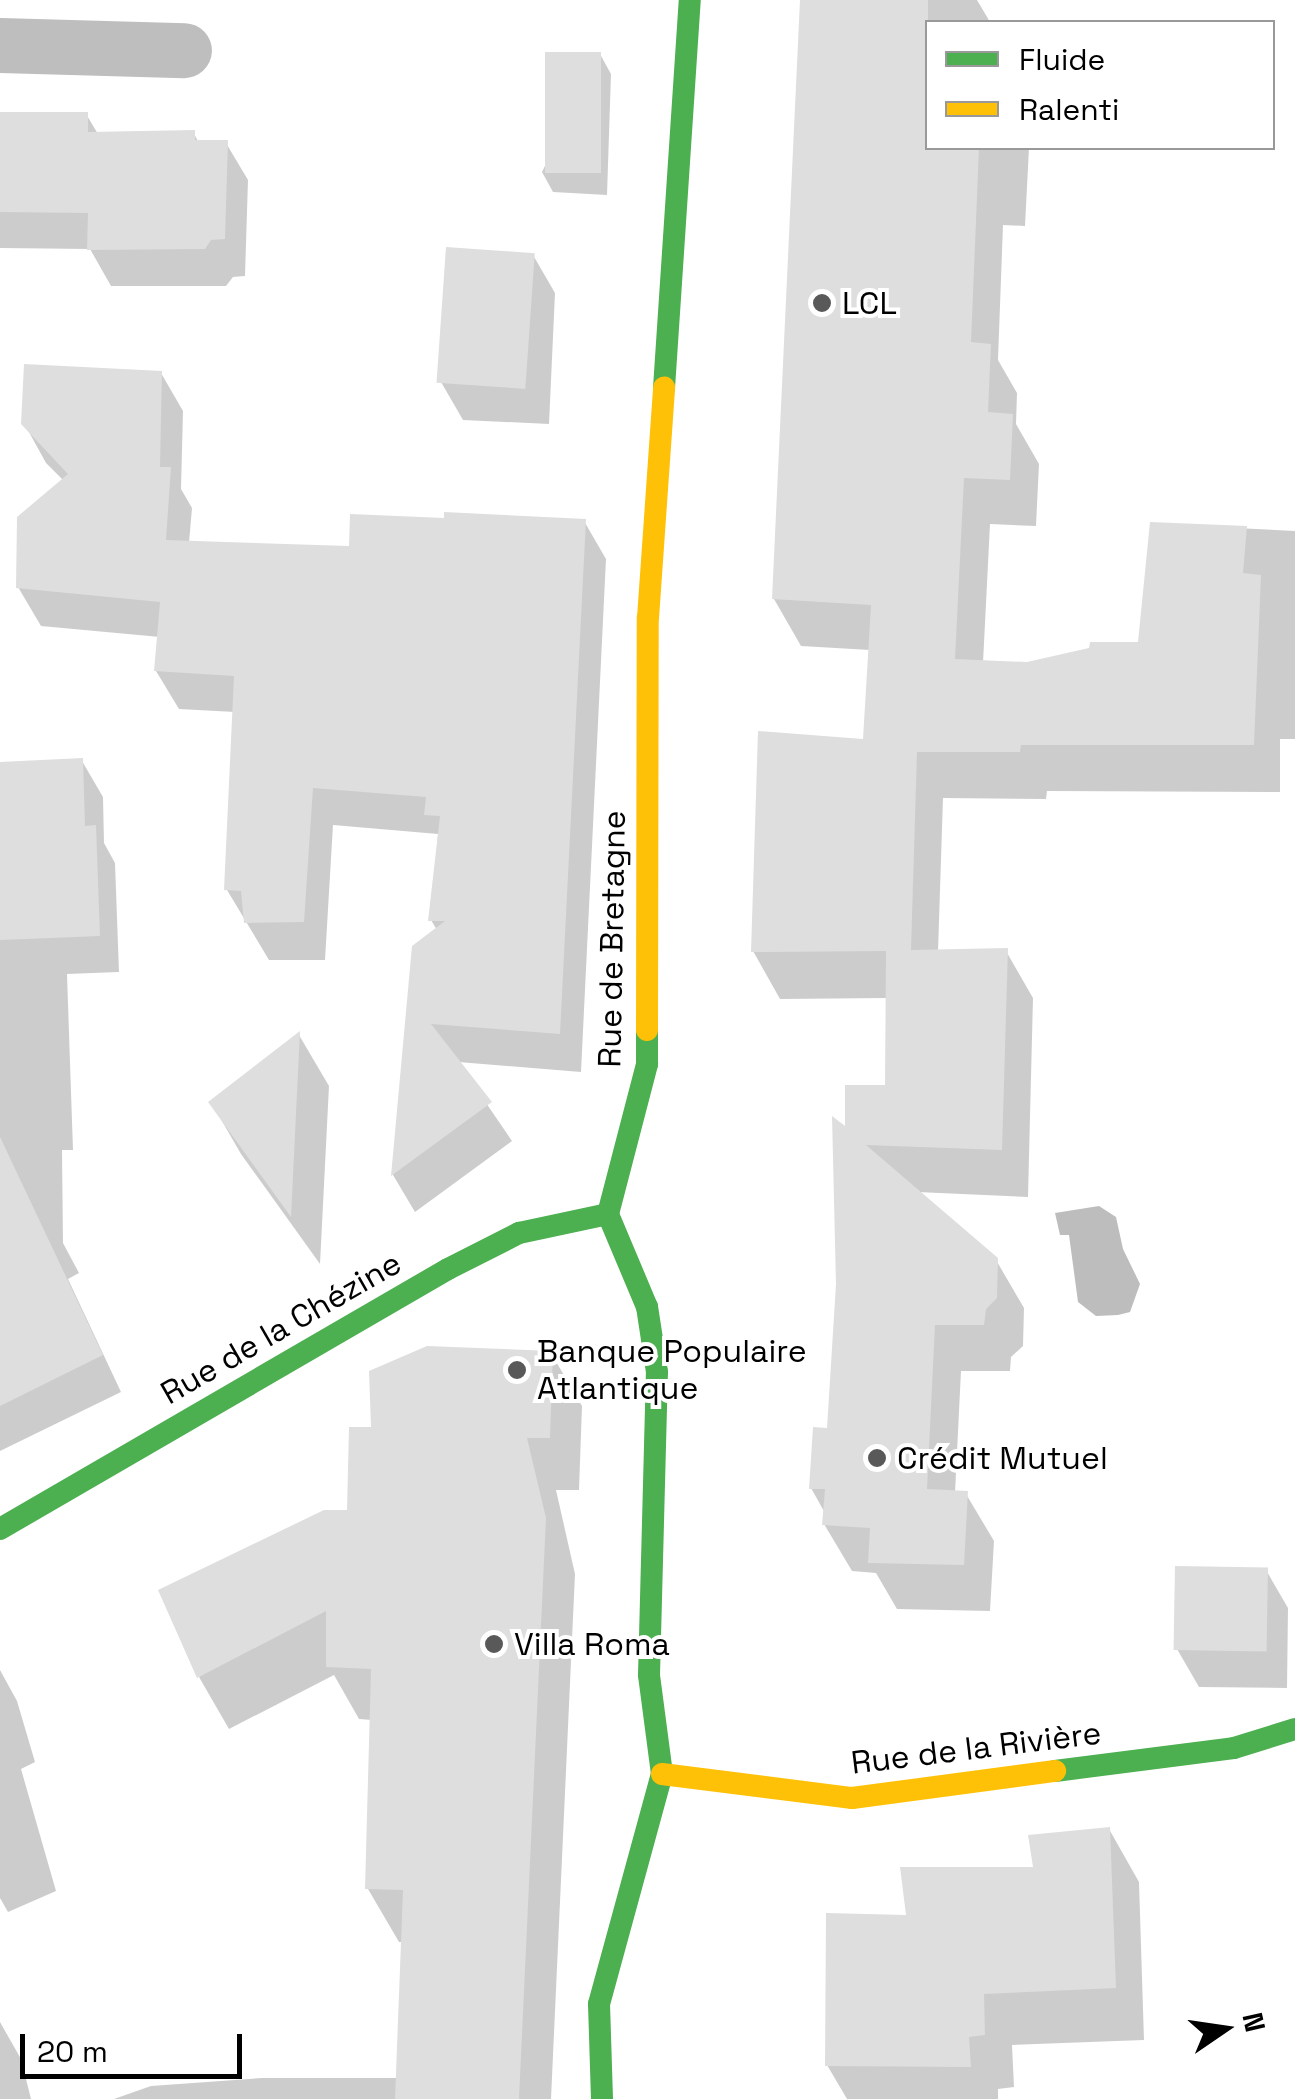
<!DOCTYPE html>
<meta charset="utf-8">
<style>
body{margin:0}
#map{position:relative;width:1295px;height:2099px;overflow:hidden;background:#fff;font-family:"Space Grotesk",sans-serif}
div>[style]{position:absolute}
.water>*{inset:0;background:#bdbdbd}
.shadow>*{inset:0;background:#0003}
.building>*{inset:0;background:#dedede;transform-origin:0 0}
.street>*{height:55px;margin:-27.5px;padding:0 27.5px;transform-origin:27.5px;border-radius:27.5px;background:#bebebe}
.fast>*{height:22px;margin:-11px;padding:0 11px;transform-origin:11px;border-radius:11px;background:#4caf50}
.slow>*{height:22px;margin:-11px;padding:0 11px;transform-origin:11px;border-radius:11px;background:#ffc107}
.dots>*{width:28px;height:28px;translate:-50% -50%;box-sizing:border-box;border:5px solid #fff;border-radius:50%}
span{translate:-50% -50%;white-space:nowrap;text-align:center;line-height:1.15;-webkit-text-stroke:8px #fff;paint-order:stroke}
.poi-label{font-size:32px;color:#000}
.left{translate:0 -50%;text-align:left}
.street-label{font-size:32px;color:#000}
.legend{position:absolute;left:925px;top:20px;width:350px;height:130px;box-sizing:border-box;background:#fff;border:2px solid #999;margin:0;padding:12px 18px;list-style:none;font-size:30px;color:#000}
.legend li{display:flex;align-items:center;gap:20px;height:50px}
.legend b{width:50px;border:2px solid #999}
.north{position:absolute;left:1175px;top:1979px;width:100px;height:100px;-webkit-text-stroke:8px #fff;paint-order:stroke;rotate:77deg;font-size:28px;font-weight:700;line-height:40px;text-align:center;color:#000}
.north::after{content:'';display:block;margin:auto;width:35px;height:45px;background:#000;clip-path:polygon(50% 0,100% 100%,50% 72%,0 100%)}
.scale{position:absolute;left:20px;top:2034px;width:222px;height:45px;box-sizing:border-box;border:5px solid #000;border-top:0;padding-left:12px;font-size:30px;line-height:35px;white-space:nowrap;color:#000;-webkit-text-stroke:8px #fff;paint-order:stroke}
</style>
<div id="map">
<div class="water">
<i style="clip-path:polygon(1099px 1206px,1116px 1217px,1123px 1249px,1140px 1284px,1130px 1312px,1118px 1315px,1096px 1316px,1078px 1302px,1069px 1235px,1060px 1235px,1055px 1213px)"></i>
</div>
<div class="shadow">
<i style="clip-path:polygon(802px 0,977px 0,990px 22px,928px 22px,928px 148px,1029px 148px,1025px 226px,1003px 225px,998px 360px,1017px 393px,1016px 424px,1039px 464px,1036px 526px,990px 524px,983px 663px,1027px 665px,1140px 645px,1152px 524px,1295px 531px,1295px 739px,1280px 739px,1280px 792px,1047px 791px,1046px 799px,943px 798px,938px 952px,1006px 951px,1033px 998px,1028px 1197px,917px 1192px,996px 1260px,1024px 1308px,1023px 1346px,1011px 1357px,1010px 1371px,961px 1371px,955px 1493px,966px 1494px,994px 1541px,990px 1611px,897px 1609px,876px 1573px,852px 1571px,824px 1524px,825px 1513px,811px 1488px,830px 1430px,847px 1132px,887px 1088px,888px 998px,780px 999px,753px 951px,865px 741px,870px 650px,801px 646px,774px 599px)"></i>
<i style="clip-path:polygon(600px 54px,611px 74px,607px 195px,553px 192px,542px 172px)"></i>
<i style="clip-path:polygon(0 114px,86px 114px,98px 134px,193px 132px,199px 143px,226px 143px,248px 180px,245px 276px,233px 277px,226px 286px,111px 286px,90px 249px,0 248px)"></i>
<i style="clip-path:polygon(533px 255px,555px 293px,549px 424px,463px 420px,441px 382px)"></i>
<i style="clip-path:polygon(161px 373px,183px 411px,181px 489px,192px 508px,189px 543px,352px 548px,584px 521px,606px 559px,581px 1072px,458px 1062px,512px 1141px,415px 1212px,393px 1175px,415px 947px,437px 930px,431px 920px,438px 834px,333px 825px,325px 960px,269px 960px,227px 890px,235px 712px,179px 709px,156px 671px,160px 637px,41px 626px,18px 587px,64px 481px,46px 463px,24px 423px)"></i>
<i style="clip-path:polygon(82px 761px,103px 797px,104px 843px,115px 863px,119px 972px,67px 974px,73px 1150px,62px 1150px,63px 1243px,79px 1273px,68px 1279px,121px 1392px,0 1451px,0 765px)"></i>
<i style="clip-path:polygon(299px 1035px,329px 1086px,320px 1264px,241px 1154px,211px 1102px)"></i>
<i style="clip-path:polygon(551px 1353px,582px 1406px,579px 1490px,556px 1490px,575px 1574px,551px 2099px,114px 2099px,151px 2086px,262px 2078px,399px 2078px,404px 1942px,399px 1942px,368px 1889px,372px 1720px,359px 1719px,334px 1675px,229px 1729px,199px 1677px,349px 1512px,374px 1429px)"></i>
<i style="clip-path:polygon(1266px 1570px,1288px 1608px,1287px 1688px,1199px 1687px,1177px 1649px)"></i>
<i style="clip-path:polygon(0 1670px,17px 1701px,35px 1762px,21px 1769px,56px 1891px,8px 1912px,0 1898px)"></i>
<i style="clip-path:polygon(1109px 1829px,1139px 1882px,1144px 2040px,1012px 2045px,1014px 2087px,998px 2089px,998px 2099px,847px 2099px,827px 2065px,908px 1917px,1036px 1870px)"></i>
<i style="clip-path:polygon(0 2022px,21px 2059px,31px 2099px,0 2099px)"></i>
</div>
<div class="building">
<i style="clip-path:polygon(800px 0,928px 0,928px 148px,979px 148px,971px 342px,991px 344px,988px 412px,1013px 414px,1010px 480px,964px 478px,955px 659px,1027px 662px,1089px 648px,1090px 642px,1138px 642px,1150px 522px,1247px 526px,1243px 573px,1261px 575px,1254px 745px,1021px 745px,1020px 752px,917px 752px,911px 950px,1008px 948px,1002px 1150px,866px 1145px,998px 1258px,997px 1298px,986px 1309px,984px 1325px,935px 1325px,927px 1489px,968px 1491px,964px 1565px,868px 1563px,870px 1528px,822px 1525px,825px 1489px,809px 1489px,813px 1427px,827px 1428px,836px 1284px,832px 1116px,845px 1126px,845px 1085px,885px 1085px,886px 951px,751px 952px,758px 731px,863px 739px,871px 605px,772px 599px)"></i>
<i style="left:545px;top:52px;width:56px;height:121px"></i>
<i style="clip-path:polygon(0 112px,88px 112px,88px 132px,195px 130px,195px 140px,228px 140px,225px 239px,211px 240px,205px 249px,87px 250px,88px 213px,0 212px)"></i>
<i style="left:446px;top:247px;width:89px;height:136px;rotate:4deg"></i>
<i style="clip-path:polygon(24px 364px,162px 371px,160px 467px,171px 467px,166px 540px,349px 546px,350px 514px,444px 518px,444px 512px,586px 519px,560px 1034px,431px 1024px,492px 1102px,391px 1176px,412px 946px,445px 921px,428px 921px,440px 816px,424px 815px,426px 797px,313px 788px,304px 922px,244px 923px,241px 891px,224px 890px,234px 676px,154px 671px,160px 602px,16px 588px,17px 517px,68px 474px,21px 424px)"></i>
<i style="clip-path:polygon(83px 758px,85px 826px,96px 825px,100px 936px,0 940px,0 762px)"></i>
<i style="clip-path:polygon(300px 1031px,291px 1217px,208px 1102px)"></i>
<i style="clip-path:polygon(0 1137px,103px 1355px,0 1406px)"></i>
<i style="clip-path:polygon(427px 1346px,553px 1351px,550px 1438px,527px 1438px,546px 1518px,519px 2099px,395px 2099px,403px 1890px,365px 1889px,371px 1669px,326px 1667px,326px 1611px,197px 1678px,158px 1590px,324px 1510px,347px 1510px,349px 1427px,371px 1427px,369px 1371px)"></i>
<i style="left:1175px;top:1566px;width:93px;height:84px;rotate:1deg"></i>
<i style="clip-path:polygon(1110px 1827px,1116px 1988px,984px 1994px,985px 2035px,969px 2037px,971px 2067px,825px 2066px,826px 1913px,906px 1915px,900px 1867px,1033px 1867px,1028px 1835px)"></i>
</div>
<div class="street">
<i style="left:0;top:45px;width:184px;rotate:1.6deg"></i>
</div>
<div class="fast">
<i style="left:664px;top:388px;width:389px;rotate:-86.2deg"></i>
<i style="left:0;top:1529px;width:518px;rotate:-30.13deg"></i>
<i style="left:448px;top:1269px;width:80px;rotate:-26.9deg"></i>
<i style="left:519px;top:1233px;width:91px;rotate:-12.1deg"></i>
<i style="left:1055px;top:1771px;width:180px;rotate:-7.3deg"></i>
<i style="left:1234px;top:1748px;width:64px;rotate:-17.3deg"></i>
<i style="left:602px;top:2099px;width:95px;rotate:-91.8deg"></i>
<i style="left:599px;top:2004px;width:238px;rotate:-74.7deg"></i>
<i style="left:662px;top:1774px;width:100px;rotate:-97.5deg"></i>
<i style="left:649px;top:1675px;width:303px;rotate:-88.5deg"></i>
<i style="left:657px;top:1372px;width:66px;rotate:-98.7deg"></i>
<i style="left:647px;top:1307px;width:101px;rotate:-112.8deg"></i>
<i style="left:608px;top:1214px;width:155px;rotate:-75.4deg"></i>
<i style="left:647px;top:1064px;width:34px;rotate:-90deg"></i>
</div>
<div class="slow">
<i style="left:647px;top:1030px;width:412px;rotate:-89.9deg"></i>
<i style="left:648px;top:618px;width:231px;rotate:-86deg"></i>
<i style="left:662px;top:1774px;width:192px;rotate:7.2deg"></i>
<i style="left:852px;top:1798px;width:205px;rotate:-7.6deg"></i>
</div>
<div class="dots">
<i style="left:822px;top:303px;background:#595959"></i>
<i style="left:517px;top:1370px;background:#595959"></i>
<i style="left:877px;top:1458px;background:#595959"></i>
<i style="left:494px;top:1644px;background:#595959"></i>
</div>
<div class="poi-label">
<span class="left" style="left:842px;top:303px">LCL</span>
<span class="left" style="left:537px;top:1370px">Banque Populaire<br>Atlantique</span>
<span class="left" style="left:897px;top:1458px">Crédit Mutuel</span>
<span class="left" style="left:514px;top:1644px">Villa Roma</span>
</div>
<div class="street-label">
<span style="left:612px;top:939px;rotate:-89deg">Rue de Bretagne</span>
<span style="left:281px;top:1328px;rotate:-30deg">Rue de la Chézine</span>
<span style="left:976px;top:1748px;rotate:-7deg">Rue de la Rivière</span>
</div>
<ul class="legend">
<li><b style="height:12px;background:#4caf50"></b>Fluide</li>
<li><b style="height:12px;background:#ffc107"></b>Ralenti</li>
</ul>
<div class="north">N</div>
<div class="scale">20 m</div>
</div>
